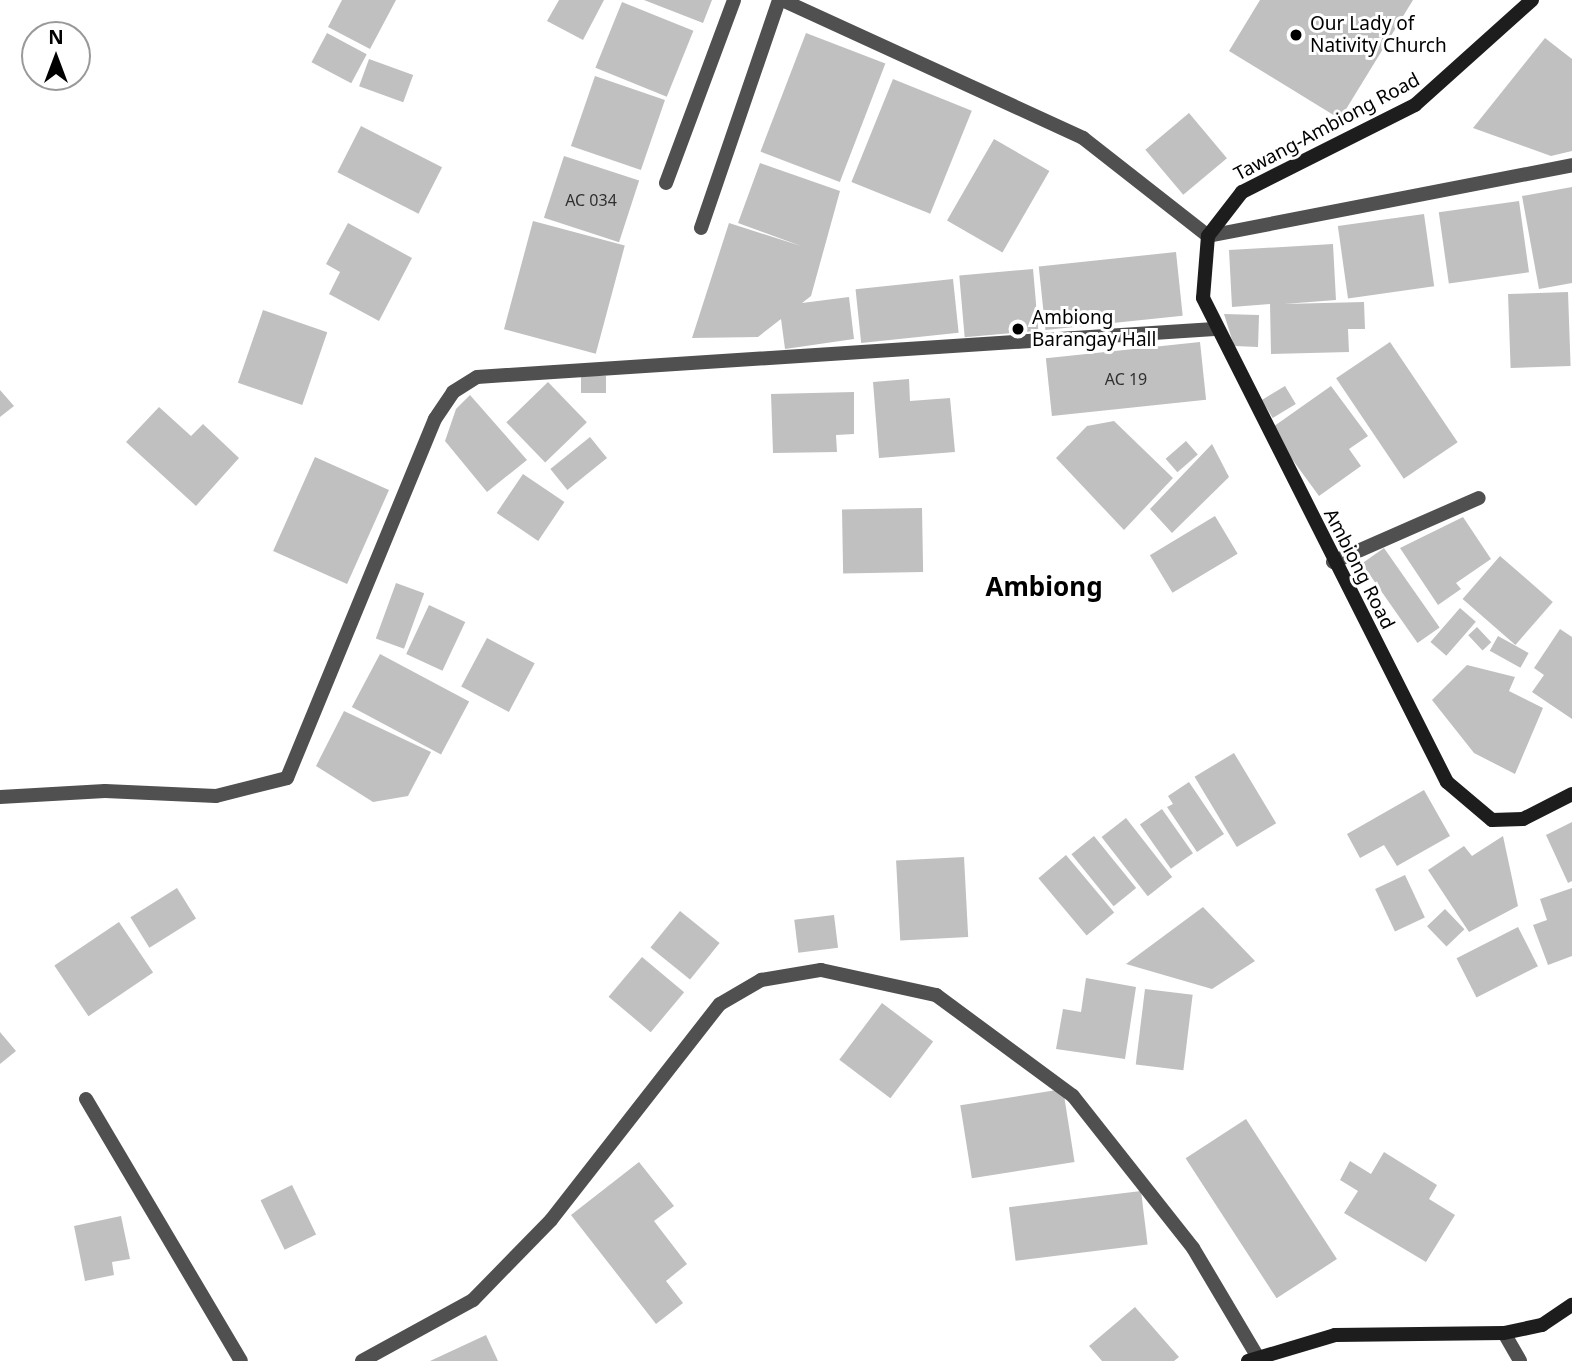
<!DOCTYPE html>
<style>
body{margin:0}
#map{position:relative;width:1572px;height:1361px;overflow:hidden;background:#fff;font-family:"Noto Sans",sans-serif}
div>[style]{position:absolute}
.building>*{inset:0;background:#c0c0c0;transform-origin:0 0}
.street>*{height:14px;margin:-7px;padding:0 7px;transform-origin:7px;border-radius:7px;background:#505050}
.secondary>*{height:14px;margin:-7px;padding:0 7px;transform-origin:7px;border-radius:7px;background:#1d1d1d}
.dots>*{width:19px;height:19px;translate:-50% -50%;box-sizing:border-box;border:4px solid #fff;border-radius:50%}
span{translate:-50% -50%;white-space:nowrap;text-align:center;line-height:1.15;-webkit-text-stroke:6px #fff;paint-order:stroke}
.number-label{font-size:16px;color:#303030}
.number-label span{-webkit-text-stroke-width:0}
.poi-label{font-size:19px;color:#000}
.left{translate:0 -50%;text-align:left}
.street-label{font-size:19px;color:#000}
.district-label{font-size:26px;color:#000;font-weight:700}
.north{position:absolute;left:21px;top:21px;width:70px;height:70px;box-sizing:border-box;background:#fff;border:2px solid #999;border-radius:50%;rotate:0deg;font-size:19px;font-weight:700;line-height:28px;text-align:center;color:#000}
.north::after{content:'';display:block;margin:auto;width:24px;height:32px;background:#000;clip-path:polygon(50% 0,100% 100%,50% 72%,0 100%)}
</style>
<div id="map">
<div class="building">
<i style="clip-path:polygon(342px 0,396px 0,370px 49px,328px 27px)"></i>
<i style="clip-path:polygon(559px 0,604px 0,583px 40px,547px 21px)"></i>
<i style="clip-path:polygon(644px 0,712px 0,703px 23px)"></i>
<i style="clip-path:polygon(1260px 0,1413px 0,1340px 119px,1229px 51px)"></i>
<i style="left:622px;top:2px;width:77px;height:71px;rotate:22deg"></i>
<i style="left:327px;top:33px;width:45px;height:33px;rotate:28deg"></i>
<i style="left:806px;top:33px;width:85px;height:127px;rotate:21deg"></i>
<i style="clip-path:polygon(1545px 38px,1572px 59px,1572px 151px,1551px 156px,1473px 128px)"></i>
<i style="left:369px;top:59px;width:47px;height:29px;rotate:20deg"></i>
<i style="left:595px;top:76px;width:74px;height:74px;rotate:19deg"></i>
<i style="left:893px;top:79px;width:85px;height:111px;rotate:22deg"></i>
<i style="left:1189px;top:113px;width:59px;height:57px;rotate:50deg"></i>
<i style="left:361px;top:126px;width:91px;height:52px;rotate:27deg"></i>
<i style="left:994px;top:139px;width:64px;height:94px;rotate:30deg"></i>
<i style="left:564px;top:156px;width:79px;height:65px;rotate:18deg"></i>
<i style="clip-path:polygon(760px 163px,840px 191px,811px 296px,802px 303px,849px 297px,854px 339px,785px 349px,781px 319px,758px 337px,692px 338px,729px 223px,801px 246px,738px 223px)"></i>
<i style="clip-path:polygon(1572px 187px,1572px 283px,1539px 289px,1522px 196px)"></i>
<i style="left:1519px;top:201px;width:72px;height:81px;rotate:82deg"></i>
<i style="left:1424px;top:214px;width:73px;height:87px;rotate:82deg"></i>
<i style="left:533px;top:221px;width:95px;height:112px;rotate:15deg"></i>
<i style="clip-path:polygon(348px 223px,412px 258px,379px 321px,329px 294px,340px 272px,326px 264px)"></i>
<i style="clip-path:polygon(1333px 244px,1336px 300px,1284px 304px,1364px 302px,1365px 329px,1348px 329px,1349px 352px,1271px 354px,1270px 304px,1232px 307px,1229px 250px)"></i>
<i style="left:1176px;top:252px;width:64px;height:138px;rotate:84deg"></i>
<i style="left:1033px;top:269px;width:62px;height:74px;rotate:85deg"></i>
<i style="left:953px;top:279px;width:54px;height:98px;rotate:84deg"></i>
<i style="left:1568px;top:292px;width:74px;height:60px;rotate:88deg"></i>
<i style="left:263px;top:310px;width:68px;height:77px;rotate:19deg"></i>
<i style="clip-path:polygon(1224px 314px,1259px 315px,1258px 347px,1234px 346px)"></i>
<i style="left:1200px;top:342px;width:58px;height:155px;rotate:84deg"></i>
<i style="left:1390px;top:342px;width:121px;height:65px;rotate:56deg"></i>
<i style="left:581px;top:376px;width:25px;height:17px"></i>
<i style="clip-path:polygon(909px 379px,910px 401px,950px 398px,955px 452px,879px 458px,873px 382px)"></i>
<i style="left:548px;top:382px;width:56px;height:58px;rotate:46deg"></i>
<i style="left:1285px;top:386px;width:21px;height:27px;rotate:59deg"></i>
<i style="clip-path:polygon(1331px 386px,1368px 436px,1349px 449px,1361px 466px,1319px 496px,1270px 429px)"></i>
<i style="clip-path:polygon(0 390px,14px 406px,0 417px)"></i>
<i style="clip-path:polygon(854px 392px,854px 434px,836px 435px,837px 452px,773px 453px,771px 394px)"></i>
<i style="clip-path:polygon(470px 395px,527px 460px,487px 492px,445px 441px,456px 409px)"></i>
<i style="clip-path:polygon(159px 407px,191px 436px,203px 424px,239px 458px,196px 506px,126px 442px)"></i>
<i style="clip-path:polygon(1114px 421px,1173px 478px,1124px 530px,1056px 458px,1087px 426px)"></i>
<i style="left:590px;top:437px;width:27px;height:51px;rotate:51deg"></i>
<i style="left:1186px;top:441px;width:18px;height:27px;rotate:49deg"></i>
<i style="clip-path:polygon(1212px 444px,1229px 477px,1172px 533px,1150px 509px)"></i>
<i style="left:315px;top:457px;width:81px;height:103px;rotate:24deg"></i>
<i style="left:523px;top:474px;width:50px;height:47px;rotate:34deg"></i>
<i style="left:922px;top:508px;width:64px;height:80px;rotate:89deg"></i>
<i style="left:1215px;top:516px;width:44px;height:76px;rotate:59deg"></i>
<i style="clip-path:polygon(1463px 517px,1491px 559px,1456px 583px,1461px 589px,1438px 605px,1400px 548px)"></i>
<i style="left:1384px;top:548px;width:97px;height:27px;rotate:55deg"></i>
<i style="left:1500px;top:556px;width:70px;height:57px;rotate:41deg"></i>
<i style="left:396px;top:583px;width:30px;height:59px;rotate:20deg"></i>
<i style="left:429px;top:605px;width:40px;height:54px;rotate:25deg"></i>
<i style="left:1460px;top:608px;width:21px;height:45px;rotate:41deg"></i>
<i style="left:1477px;top:627px;width:21px;height:12px;rotate:47deg"></i>
<i style="clip-path:polygon(1560px 629px,1572px 637px,1572px 719px,1532px 692px,1544px 675px,1534px 668px)"></i>
<i style="left:1498px;top:636px;width:35px;height:17px;rotate:29deg"></i>
<i style="left:487px;top:638px;width:54px;height:55px;rotate:28deg"></i>
<i style="left:380px;top:654px;width:101px;height:60px;rotate:28deg"></i>
<i style="clip-path:polygon(1467px 665px,1515px 677px,1509px 691px,1543px 708px,1515px 774px,1474px 753px,1432px 700px)"></i>
<i style="clip-path:polygon(344px 711px,431px 752px,408px 796px,373px 802px,316px 766px)"></i>
<i style="left:1234px;top:753px;width:82px;height:46px;rotate:59deg"></i>
<i style="clip-path:polygon(1189px 782px,1224px 834px,1197px 852px,1167px 807px,1173px 804px,1168px 796px)"></i>
<i style="clip-path:polygon(1424px 790px,1450px 836px,1397px 866px,1384px 845px,1360px 858px,1347px 834px)"></i>
<i style="left:1162px;top:809px;width:54px;height:27px;rotate:55deg"></i>
<i style="left:1126px;top:818px;width:75px;height:31px;rotate:52deg"></i>
<i style="clip-path:polygon(1572px 822px,1572px 881px,1568px 883px,1546px 835px)"></i>
<i style="left:1094px;top:836px;width:67px;height:29px;rotate:51deg"></i>
<i style="clip-path:polygon(1503px 836px,1518px 906px,1469px 932px,1428px 870px,1464px 846px,1472px 856px)"></i>
<i style="left:1066px;top:855px;width:75px;height:36px;rotate:50deg"></i>
<i style="left:964px;top:857px;width:80px;height:68px;rotate:87deg"></i>
<i style="left:1405px;top:875px;width:47px;height:33px;rotate:65deg"></i>
<i style="left:177px;top:888px;width:36px;height:55px;rotate:58deg"></i>
<i style="clip-path:polygon(1572px 888px,1572px 956px,1548px 965px,1533px 925px,1547px 920px,1540px 899px)"></i>
<i style="clip-path:polygon(1203px 907px,1255px 961px,1212px 989px,1126px 964px)"></i>
<i style="left:1445px;top:909px;width:28px;height:25px;rotate:46deg"></i>
<i style="left:680px;top:911px;width:51px;height:47px;rotate:39deg"></i>
<i style="left:834px;top:915px;width:33px;height:40px;rotate:83deg"></i>
<i style="left:119px;top:922px;width:61px;height:78px;rotate:56deg"></i>
<i style="left:1518px;top:927px;width:44px;height:69px;rotate:63deg"></i>
<i style="left:642px;top:957px;width:55px;height:52px;rotate:40deg"></i>
<i style="clip-path:polygon(1086px 978px,1136px 987px,1125px 1059px,1056px 1049px,1063px 1009px,1081px 1012px)"></i>
<i style="left:1145px;top:989px;width:48px;height:76px;rotate:7deg"></i>
<i style="left:882px;top:1003px;width:64px;height:71px;rotate:37deg"></i>
<i style="clip-path:polygon(0 1032px,16px 1051px,0 1064px)"></i>
<i style="left:1063px;top:1089px;width:74px;height:104px;rotate:81deg"></i>
<i style="left:1246px;top:1119px;width:167px;height:72px;rotate:57deg"></i>
<i style="clip-path:polygon(1384px 1152px,1437px 1185px,1429px 1199px,1455px 1215px,1426px 1262px,1344px 1213px,1358px 1191px,1340px 1180px,1350px 1161px,1371px 1174px)"></i>
<i style="clip-path:polygon(639px 1162px,674px 1206px,654px 1221px,687px 1264px,666px 1281px,683px 1303px,656px 1324px,571px 1215px)"></i>
<i style="left:292px;top:1185px;width:55px;height:35px;rotate:64deg"></i>
<i style="left:1141px;top:1191px;width:54px;height:133px;rotate:83deg"></i>
<i style="clip-path:polygon(121px 1216px,130px 1259px,112px 1262px,114px 1275px,85px 1281px,74px 1226px)"></i>
<i style="clip-path:polygon(1135px 1307px,1179px 1357px,1174px 1361px,1102px 1361px,1089px 1346px)"></i>
<i style="clip-path:polygon(486px 1335px,498px 1361px,430px 1361px)"></i>
</div>
<div class="street">
<i style="left:782px;top:0;width:331px;rotate:24.6deg"></i>
<i style="left:1083px;top:138px;width:159px;rotate:38.1deg"></i>
<i style="left:1208px;top:236px;width:371px;rotate:-11deg"></i>
<i style="left:666px;top:183px;width:195px;rotate:-69.6deg"></i>
<i style="left:701px;top:228px;width:241px;rotate:-71.1deg"></i>
<i style="left:1333px;top:562px;width:159px;rotate:-23.7deg"></i>
<i style="left:0;top:797px;width:105px;rotate:-3.3deg"></i>
<i style="left:105px;top:791px;width:111px;rotate:2.6deg"></i>
<i style="left:216px;top:796px;width:73px;rotate:-14.2deg"></i>
<i style="left:287px;top:778px;width:388px;rotate:-67.6deg"></i>
<i style="left:435px;top:419px;width:32px;rotate:-56deg"></i>
<i style="left:453px;top:392px;width:28px;rotate:-32deg"></i>
<i style="left:477px;top:377px;width:739px;rotate:-3.73deg"></i>
<i style="left:86px;top:1099px;width:304px;rotate:59.4deg"></i>
<i style="left:1504px;top:1333px;width:32px;rotate:60deg"></i>
<i style="left:362px;top:1361px;width:127px;rotate:-28.8deg"></i>
<i style="left:473px;top:1300px;width:112px;rotate:-45.7deg"></i>
<i style="left:551px;top:1220px;width:274px;rotate:-52deg"></i>
<i style="left:720px;top:1004px;width:48px;rotate:-30.3deg"></i>
<i style="left:761px;top:980px;width:61px;rotate:-9.5deg"></i>
<i style="left:821px;top:970px;width:118px;rotate:12.3deg"></i>
<i style="left:936px;top:995px;width:170px;rotate:36.4deg"></i>
<i style="left:1073px;top:1096px;width:194px;rotate:51.7deg"></i>
<i style="left:1193px;top:1248px;width:123px;rotate:59.3deg"></i>
</div>
<div class="secondary">
<i style="left:1532px;top:0;width:157px;rotate:138.1deg"></i>
<i style="left:1415px;top:105px;width:194px;rotate:153.3deg"></i>
<i style="left:1242px;top:192px;width:56px;rotate:127.7deg"></i>
<i style="left:1208px;top:236px;width:62px;rotate:94.6deg"></i>
<i style="left:1203px;top:298px;width:542px;rotate:63.25deg"></i>
<i style="left:1447px;top:782px;width:59px;rotate:40.2deg"></i>
<i style="left:1492px;top:820px;width:31px;rotate:-2deg"></i>
<i style="left:1523px;top:819px;width:55px;rotate:-27deg"></i>
<i style="left:1248px;top:1361px;width:91px;rotate:-16.6deg"></i>
<i style="left:1335px;top:1335px;width:169px;rotate:-0.7deg"></i>
<i style="left:1504px;top:1333px;width:39px;rotate:-12deg"></i>
<i style="left:1542px;top:1325px;width:36px;rotate:-34deg"></i>
</div>
<div class="dots">
<i style="left:1296px;top:35px;background:#000"></i>
<i style="left:1018px;top:329px;background:#000"></i>
</div>
<div class="number-label">
<span style="left:591px;top:200px">AC 034</span>
<span style="left:1126px;top:379px">AC 19</span>
</div>
<div class="poi-label">
<span class="left" style="left:1310px;top:35px">Our Lady of<br>Nativity Church</span>
<span class="left" style="left:1032px;top:329px">Ambiong<br>Barangay Hall</span>
</div>
<div class="street-label">
<span style="left:1327px;top:127px;rotate:-28deg">Tawang-Ambiong Road</span>
<span style="left:1359px;top:569px;rotate:63deg">Ambiong Road</span>
</div>
<div class="district-label">
<span style="left:1044px;top:587px">Ambiong</span>
</div>
<div class="north">N</div>
</div>
